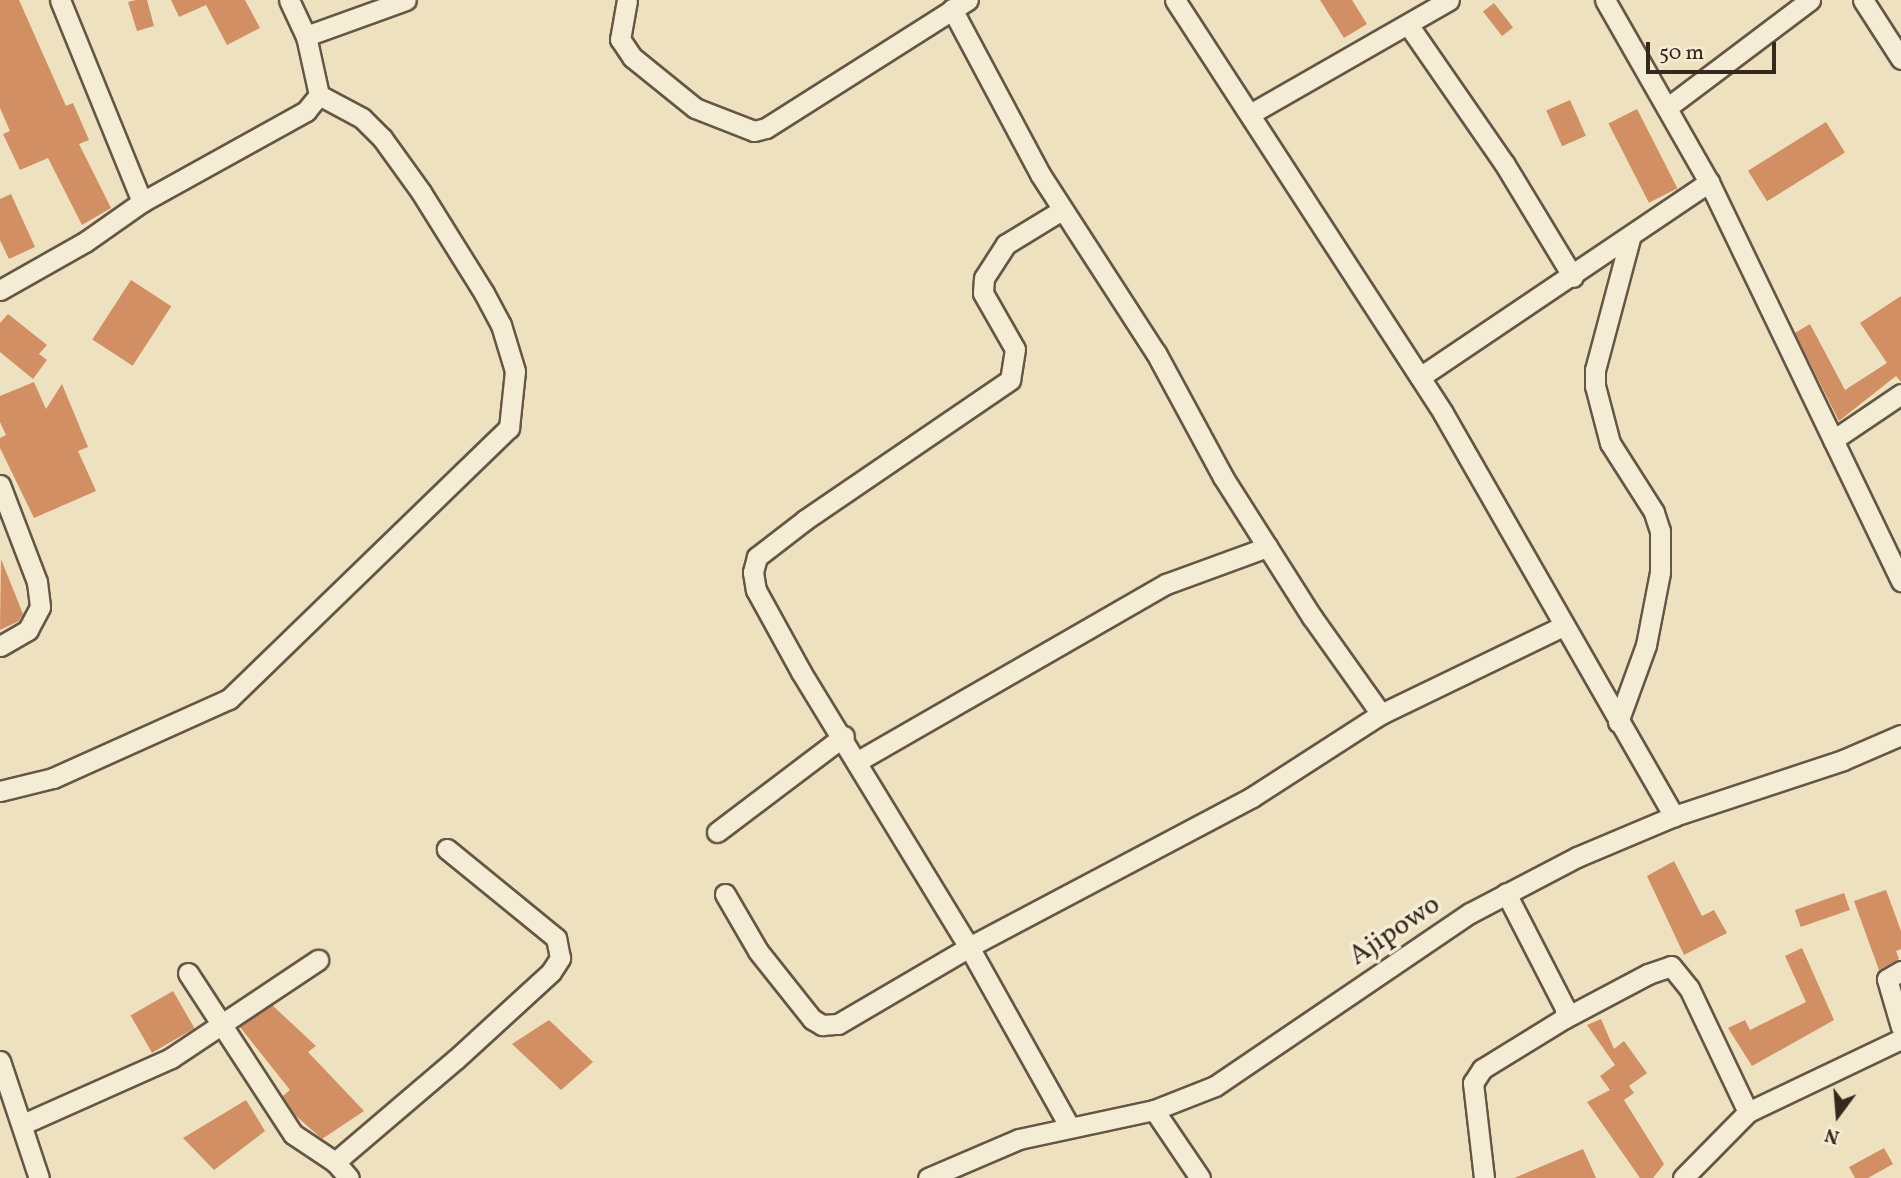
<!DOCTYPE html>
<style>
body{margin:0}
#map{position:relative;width:1901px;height:1178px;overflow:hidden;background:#eee1bf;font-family:Vollkorn,serif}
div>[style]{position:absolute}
.building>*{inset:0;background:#d18f63;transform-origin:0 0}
.roads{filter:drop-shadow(2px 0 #655646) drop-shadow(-2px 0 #655646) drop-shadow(0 2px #655646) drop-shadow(0 -2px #655646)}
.street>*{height:19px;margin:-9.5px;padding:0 9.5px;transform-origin:9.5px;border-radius:9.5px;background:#f4ecd5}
span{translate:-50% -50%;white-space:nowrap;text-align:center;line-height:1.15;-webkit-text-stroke:7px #f4ecd5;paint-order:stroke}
.street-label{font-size:28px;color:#37281d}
.north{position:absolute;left:1803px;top:1080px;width:70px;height:70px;-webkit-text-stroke:5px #f4ecd5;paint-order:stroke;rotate:196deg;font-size:19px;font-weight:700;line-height:28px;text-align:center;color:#37281d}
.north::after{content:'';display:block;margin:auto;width:24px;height:32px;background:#37281d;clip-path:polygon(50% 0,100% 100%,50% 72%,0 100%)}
.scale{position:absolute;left:1646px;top:42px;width:130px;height:32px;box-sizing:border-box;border:4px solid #37281d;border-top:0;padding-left:9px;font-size:21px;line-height:24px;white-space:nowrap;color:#37281d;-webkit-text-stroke:5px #f4ecd5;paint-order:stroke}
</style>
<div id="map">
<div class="building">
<i style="clip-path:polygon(0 0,19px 0,66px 106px,73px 103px,89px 140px,79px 144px,111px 208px,82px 225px,48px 158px,20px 170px,3px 134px,10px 131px,0 108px)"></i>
<i style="clip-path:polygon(136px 0,147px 0,154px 26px,137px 31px,128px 2px)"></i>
<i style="clip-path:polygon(171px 0,245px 0,260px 28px,227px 45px,206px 5px,179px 17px)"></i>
<i style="clip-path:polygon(1320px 0,1352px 0,1367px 24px,1344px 38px)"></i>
<i style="left:1494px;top:3px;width:31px;height:14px;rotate:52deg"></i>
<i style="left:1570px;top:100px;width:39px;height:26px;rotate:66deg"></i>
<i style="left:1637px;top:109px;width:89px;height:32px;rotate:63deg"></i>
<i style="left:1826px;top:122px;width:36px;height:92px;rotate:58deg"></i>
<i style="clip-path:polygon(11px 194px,35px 247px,9px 259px,0 240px,0 199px)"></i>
<i style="left:131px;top:280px;width:48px;height:71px;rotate:33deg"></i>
<i style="clip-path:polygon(1901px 296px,1901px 382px,1896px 376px,1839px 421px,1795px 333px,1810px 324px,1845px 390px,1887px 363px,1860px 323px)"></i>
<i style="clip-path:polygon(8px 314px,47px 345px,39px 354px,47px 360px,33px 379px,0 352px,0 323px)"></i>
<i style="clip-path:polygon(34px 382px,46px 409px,62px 384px,88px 447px,78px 451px,96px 491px,34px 518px,0 448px,0 438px,6px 435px,0 422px,0 396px)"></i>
<i style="clip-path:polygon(1px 559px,23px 614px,19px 621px,0 630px)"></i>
<i style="clip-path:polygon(1674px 861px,1702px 916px,1714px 910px,1727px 933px,1684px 955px,1647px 876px)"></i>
<i style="clip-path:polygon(1886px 890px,1901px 931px,1901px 949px,1896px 951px,1899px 959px,1879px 970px,1854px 901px)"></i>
<i style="left:1844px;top:893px;width:18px;height:52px;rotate:71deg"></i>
<i style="clip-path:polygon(1802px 948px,1834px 1020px,1752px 1066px,1728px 1028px,1745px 1020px,1750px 1030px,1806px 1002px,1785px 956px)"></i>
<i style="left:173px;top:991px;width:43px;height:49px;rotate:60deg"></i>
<i style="clip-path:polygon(272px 1005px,316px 1046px,308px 1052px,364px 1111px,322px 1139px,295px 1115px,283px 1096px,290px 1090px,240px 1027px)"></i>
<i style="clip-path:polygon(1601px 1019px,1614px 1049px,1624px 1041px,1647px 1073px,1629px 1086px,1634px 1093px,1624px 1100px,1664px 1164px,1653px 1178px,1640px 1178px,1587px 1102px,1610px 1090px,1600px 1076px,1615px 1065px,1587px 1025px)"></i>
<i style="clip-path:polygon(549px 1020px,593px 1062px,561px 1090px,512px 1044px)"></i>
<i style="clip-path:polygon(246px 1100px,265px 1131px,214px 1170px,183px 1138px)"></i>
<i style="clip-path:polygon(1884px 1148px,1893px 1164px,1868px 1178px,1855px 1178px,1849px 1167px)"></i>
<i style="clip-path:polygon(1583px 1149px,1596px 1178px,1514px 1178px)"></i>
</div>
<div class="roads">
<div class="street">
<i style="left:60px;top:0;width:218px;rotate:67.9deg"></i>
<i style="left:289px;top:0;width:40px;rotate:65deg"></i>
<i style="left:627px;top:0;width:40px;rotate:100deg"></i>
<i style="left:620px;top:39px;width:22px;rotate:56deg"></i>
<i style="left:632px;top:57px;width:81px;rotate:39deg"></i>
<i style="left:695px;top:108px;width:63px;rotate:21.3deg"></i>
<i style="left:754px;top:131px;width:12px;rotate:-14deg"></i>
<i style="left:766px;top:128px;width:239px;rotate:-32.4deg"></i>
<i style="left:1175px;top:0;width:492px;rotate:57deg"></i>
<i style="left:1443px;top:413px;width:465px;rotate:60.2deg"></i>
<i style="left:1605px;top:0;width:210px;rotate:60.3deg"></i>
<i style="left:1709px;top:182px;width:443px;rotate:64.3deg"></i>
<i style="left:1863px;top:0;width:70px;rotate:57.2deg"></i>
<i style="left:952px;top:9px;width:187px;rotate:61.9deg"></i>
<i style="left:1040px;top:174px;width:213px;rotate:57.1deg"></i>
<i style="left:1156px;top:353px;width:141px;rotate:61.6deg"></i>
<i style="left:1223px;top:477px;width:166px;rotate:57.6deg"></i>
<i style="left:1312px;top:617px;width:119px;rotate:54.6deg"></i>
<i style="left:1409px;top:26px;width:167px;rotate:55.3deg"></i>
<i style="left:1504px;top:163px;width:133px;rotate:58.8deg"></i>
<i style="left:1668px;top:107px;width:178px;rotate:-37deg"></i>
<i style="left:1250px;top:114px;width:229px;rotate:-29.8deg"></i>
<i style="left:1062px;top:210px;width:66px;rotate:148.7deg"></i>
<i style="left:1006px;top:244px;width:40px;rotate:122.9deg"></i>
<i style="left:984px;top:278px;width:15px;rotate:94deg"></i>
<i style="left:983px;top:293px;width:64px;rotate:60.3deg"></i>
<i style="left:1015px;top:349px;width:31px;rotate:99deg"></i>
<i style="left:1010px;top:380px;width:248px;rotate:145.7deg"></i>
<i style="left:805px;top:520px;width:61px;rotate:142.4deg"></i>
<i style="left:757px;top:557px;width:16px;rotate:105deg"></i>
<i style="left:753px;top:572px;width:18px;rotate:81deg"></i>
<i style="left:756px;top:590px;width:94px;rotate:61.2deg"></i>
<i style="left:801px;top:672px;width:322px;rotate:58.6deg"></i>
<i style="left:969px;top:947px;width:205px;rotate:60.8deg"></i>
<i style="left:0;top:290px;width:98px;rotate:-29.5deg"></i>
<i style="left:85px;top:242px;width:70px;rotate:-35.1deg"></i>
<i style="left:142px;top:202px;width:188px;rotate:-29deg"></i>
<i style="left:306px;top:111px;width:21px;rotate:-51deg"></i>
<i style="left:319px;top:95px;width:60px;rotate:-102.4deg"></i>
<i style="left:306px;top:36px;width:106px;rotate:-19.8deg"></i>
<i style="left:1420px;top:377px;width:349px;rotate:-34deg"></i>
<i style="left:1833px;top:440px;width:82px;rotate:-34.1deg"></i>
<i style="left:0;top:485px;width:104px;rotate:69.1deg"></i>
<i style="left:37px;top:582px;width:25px;rotate:83deg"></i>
<i style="left:40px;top:607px;width:26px;rotate:118deg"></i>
<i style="left:28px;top:630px;width:32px;rotate:150deg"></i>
<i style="left:1618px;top:722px;width:82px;rotate:-70deg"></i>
<i style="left:1646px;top:645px;width:74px;rotate:-79.1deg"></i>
<i style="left:1660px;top:572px;width:41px;rotate:-90deg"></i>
<i style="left:1660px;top:531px;width:20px;rotate:-108deg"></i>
<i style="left:1654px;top:512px;width:82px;rotate:-122.5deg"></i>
<i style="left:1610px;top:443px;width:59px;rotate:-104.7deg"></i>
<i style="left:1595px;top:386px;width:16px;rotate:-90deg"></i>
<i style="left:1595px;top:370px;width:137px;rotate:-75.1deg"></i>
<i style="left:858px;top:761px;width:355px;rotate:-29.9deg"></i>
<i style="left:1166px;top:584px;width:108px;rotate:-20.1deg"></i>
<i style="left:0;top:791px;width:55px;rotate:-13.8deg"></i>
<i style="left:53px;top:778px;width:193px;rotate:-24.2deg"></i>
<i style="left:229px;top:699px;width:390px;rotate:-44.1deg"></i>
<i style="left:509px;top:428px;width:57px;rotate:-84deg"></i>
<i style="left:515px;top:371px;width:48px;rotate:-106.9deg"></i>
<i style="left:501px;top:325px;width:36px;rotate:-118deg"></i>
<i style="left:484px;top:293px;width:119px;rotate:-122deg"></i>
<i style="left:421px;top:192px;width:67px;rotate:-125.8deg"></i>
<i style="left:382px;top:138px;width:28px;rotate:-135deg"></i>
<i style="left:362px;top:118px;width:49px;rotate:-151.9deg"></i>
<i style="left:717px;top:832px;width:159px;rotate:-37.1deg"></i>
<i style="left:725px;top:894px;width:66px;rotate:59.9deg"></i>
<i style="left:758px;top:951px;width:87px;rotate:51.5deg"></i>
<i style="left:812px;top:1019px;width:12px;rotate:31deg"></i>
<i style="left:822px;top:1025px;width:16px;rotate:-4deg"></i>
<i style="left:838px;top:1024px;width:152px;rotate:-30.4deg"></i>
<i style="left:969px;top:947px;width:320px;rotate:-27.9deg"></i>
<i style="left:1252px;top:797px;width:153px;rotate:-32.8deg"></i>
<i style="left:1381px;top:714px;width:202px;rotate:-25.8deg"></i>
<i style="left:1901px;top:971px;width:16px;rotate:150deg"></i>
<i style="left:1887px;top:979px;width:50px;rotate:73.7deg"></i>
<i style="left:188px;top:973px;width:192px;rotate:56.9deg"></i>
<i style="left:293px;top:1134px;width:50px;rotate:33.7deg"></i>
<i style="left:335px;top:1162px;width:21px;rotate:49deg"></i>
<i style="left:1565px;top:1018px;width:94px;rotate:-27.9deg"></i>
<i style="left:1648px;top:974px;width:24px;rotate:-19deg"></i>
<i style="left:1671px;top:966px;width:28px;rotate:51deg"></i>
<i style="left:1689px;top:988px;width:137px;rotate:64.6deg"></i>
<i style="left:0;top:1061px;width:123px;rotate:71.6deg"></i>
<i style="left:1154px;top:1110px;width:82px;rotate:55.9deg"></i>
<i style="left:23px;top:1124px;width:162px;rotate:-24deg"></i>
<i style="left:171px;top:1058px;width:177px;rotate:-33.7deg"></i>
<i style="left:335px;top:1162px;width:157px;rotate:-40.4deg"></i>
<i style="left:455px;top:1060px;width:130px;rotate:-42.5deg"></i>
<i style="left:551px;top:972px;width:17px;rotate:-57deg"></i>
<i style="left:560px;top:958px;width:20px;rotate:-101deg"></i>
<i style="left:556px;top:938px;width:141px;rotate:-140.8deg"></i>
<i style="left:928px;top:1178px;width:99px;rotate:-23.2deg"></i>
<i style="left:1019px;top:1139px;width:138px;rotate:-12.1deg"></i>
<i style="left:1154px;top:1110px;width:66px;rotate:-21.5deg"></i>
<i style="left:1215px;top:1086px;width:308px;rotate:-34.2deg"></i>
<i style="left:1470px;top:913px;width:121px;rotate:-27.6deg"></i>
<i style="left:1577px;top:857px;width:105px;rotate:-22.9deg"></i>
<i style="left:1674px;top:816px;width:178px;rotate:-18.3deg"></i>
<i style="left:1843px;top:760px;width:63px;rotate:-23.3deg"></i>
<i style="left:1484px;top:1178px;width:96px;rotate:-96.6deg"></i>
<i style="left:1473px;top:1083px;width:17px;rotate:-57deg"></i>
<i style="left:1482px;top:1069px;width:97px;rotate:-31.6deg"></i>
<i style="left:1565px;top:1018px;width:10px;rotate:-90deg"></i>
<i style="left:1565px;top:1008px;width:129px;rotate:-117.2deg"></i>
<i style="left:1683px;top:1178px;width:93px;rotate:-45.4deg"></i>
<i style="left:1748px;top:1112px;width:170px;rotate:-25.5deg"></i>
</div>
</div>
<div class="street-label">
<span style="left:1395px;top:931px;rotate:-34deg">Ajipowo</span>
</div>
<div class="north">N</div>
<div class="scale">50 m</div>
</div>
